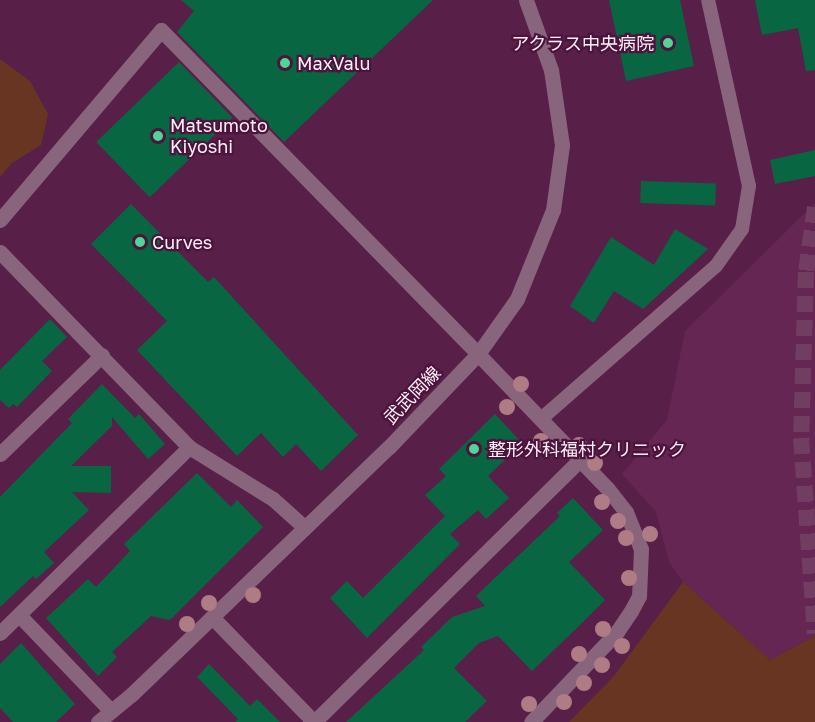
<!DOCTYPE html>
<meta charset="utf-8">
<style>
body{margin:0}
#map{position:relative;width:815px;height:722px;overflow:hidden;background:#581f48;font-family:"Golos Text","Noto Sans JP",sans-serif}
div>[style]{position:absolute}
.built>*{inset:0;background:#662654}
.green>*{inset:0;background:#683523}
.building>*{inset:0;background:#096642;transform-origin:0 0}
.trunk-tunnel>*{height:16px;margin-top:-8px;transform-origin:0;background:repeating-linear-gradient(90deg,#713e62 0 16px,transparent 0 24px)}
.service>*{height:14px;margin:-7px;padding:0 7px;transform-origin:7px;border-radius:7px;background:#88657c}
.minor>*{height:15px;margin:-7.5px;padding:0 7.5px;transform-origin:7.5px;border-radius:7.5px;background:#88657c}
.tertiary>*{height:15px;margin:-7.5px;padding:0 7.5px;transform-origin:7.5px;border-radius:7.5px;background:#88657c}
.trees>*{width:16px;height:16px;margin:-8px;border-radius:50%;background:#af7b84}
.dots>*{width:16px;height:16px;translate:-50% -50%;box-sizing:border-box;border:3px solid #4c143d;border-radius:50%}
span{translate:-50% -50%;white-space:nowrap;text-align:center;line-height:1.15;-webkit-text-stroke:4.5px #4c143d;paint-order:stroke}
.poi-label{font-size:18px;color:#feeff8}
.right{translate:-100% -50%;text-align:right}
.left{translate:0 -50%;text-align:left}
.street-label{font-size:18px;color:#feeff8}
</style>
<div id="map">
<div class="built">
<i style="clip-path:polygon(815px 203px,815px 636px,770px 660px,683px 582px,669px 562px,656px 512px,622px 474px,667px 420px,685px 331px)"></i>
</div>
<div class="green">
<i style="clip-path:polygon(0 59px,30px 81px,48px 114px,41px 145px,12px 163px,0 177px)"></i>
<i style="clip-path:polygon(683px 582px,770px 660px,815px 636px,815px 722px,569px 722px,614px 676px)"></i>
</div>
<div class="building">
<i style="clip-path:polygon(181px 0,433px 0,284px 142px,177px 32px,194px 11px)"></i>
<i style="clip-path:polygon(609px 0,680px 0,694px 66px,626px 81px)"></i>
<i style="clip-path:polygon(755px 0,815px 0,815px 70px,806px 71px,798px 28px,762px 35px)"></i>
<i style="left:179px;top:62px;width:77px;height:115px;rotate:46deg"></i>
<i style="clip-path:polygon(815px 150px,815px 176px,775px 184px,770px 160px)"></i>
<i style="left:641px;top:181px;width:75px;height:22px;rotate:2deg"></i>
<i style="clip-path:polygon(131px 204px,208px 282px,214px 277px,358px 435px,321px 471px,296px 444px,283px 457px,261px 433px,237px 456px,137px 350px,167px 321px,91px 244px)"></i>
<i style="clip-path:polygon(675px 229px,708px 249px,643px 309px,614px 291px,594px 323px,570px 306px,611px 237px,654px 265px)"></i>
<i style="clip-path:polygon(50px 319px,67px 337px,42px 361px,52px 371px,17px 407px,13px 404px,9px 408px,0 400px,0 370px)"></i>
<i style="clip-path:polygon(102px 384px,135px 418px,139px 414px,165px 444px,148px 459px,112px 417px,112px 426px,71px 466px,111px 466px,111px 493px,72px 492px,89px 510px,44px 552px,54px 563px,36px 579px,33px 576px,0 607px,0 497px,72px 423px,68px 419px)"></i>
<i style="clip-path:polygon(495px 414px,522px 443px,488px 476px,509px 498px,486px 519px,478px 510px,450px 534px,460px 544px,367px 638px,330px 598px,347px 581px,363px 598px,445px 516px,425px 495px,446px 476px,439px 469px)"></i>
<i style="clip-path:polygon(197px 473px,231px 507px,237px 500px,263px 527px,170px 620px,151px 616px,112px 652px,117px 657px,98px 676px,46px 618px,88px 579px,96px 587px,130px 551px,124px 544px)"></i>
<i style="clip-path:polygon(573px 498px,603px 530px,569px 562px,605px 600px,578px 627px,532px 671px,498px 636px,479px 643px,454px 668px,487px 701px,465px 722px,346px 722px,424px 650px,421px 647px,452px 617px,485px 606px,476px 596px,560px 516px,557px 513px)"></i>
<i style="clip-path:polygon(21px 643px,75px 704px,56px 722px,13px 722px,0 708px,0 664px)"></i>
<i style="clip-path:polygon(209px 664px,250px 706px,257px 699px,280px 722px,235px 722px,238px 719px,197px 677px)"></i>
</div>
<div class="trunk-tunnel">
<i style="left:815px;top:207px;width:66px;rotate:97.9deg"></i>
<i style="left:806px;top:272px;width:166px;rotate:91.7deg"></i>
<i style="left:801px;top:438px;width:196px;rotate:85.9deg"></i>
</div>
<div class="service">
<i style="left:541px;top:419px;width:232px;rotate:-41.2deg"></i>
<i style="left:716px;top:266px;width:45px;rotate:-54.9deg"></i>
<i style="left:742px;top:229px;width:44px;rotate:-80.8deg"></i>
<i style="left:749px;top:186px;width:190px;rotate:-102.4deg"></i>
</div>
<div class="minor">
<i style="left:0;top:220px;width:249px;rotate:-49.7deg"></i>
<i style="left:161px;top:30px;width:453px;rotate:45.6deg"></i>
<i style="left:0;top:252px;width:272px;rotate:45.9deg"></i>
<i style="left:189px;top:447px;width:99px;rotate:31.8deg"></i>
<i style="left:273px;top:499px;width:40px;rotate:42deg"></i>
<i style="left:0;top:454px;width:142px;rotate:-44.1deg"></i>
<i style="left:19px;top:615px;width:133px;rotate:46.2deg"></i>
<i style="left:212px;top:617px;width:146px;rotate:45.8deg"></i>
<i style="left:314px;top:722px;width:373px;rotate:-44.6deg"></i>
<i style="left:0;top:633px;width:265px;rotate:-44.5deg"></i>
</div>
<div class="tertiary">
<i style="left:478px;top:354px;width:187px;rotate:46.1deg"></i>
<i style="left:608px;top:489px;width:29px;rotate:52deg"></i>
<i style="left:626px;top:512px;width:40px;rotate:68deg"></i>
<i style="left:641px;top:549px;width:47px;rotate:92.4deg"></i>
<i style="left:639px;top:596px;width:17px;rotate:118deg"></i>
<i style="left:631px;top:611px;width:25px;rotate:124deg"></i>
<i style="left:617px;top:632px;width:124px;rotate:133.7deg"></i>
<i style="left:98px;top:722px;width:44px;rotate:-39.5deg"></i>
<i style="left:132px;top:694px;width:356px;rotate:-43.9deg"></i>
<i style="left:389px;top:447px;width:129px;rotate:-46.3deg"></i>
<i style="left:478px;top:354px;width:67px;rotate:-54.7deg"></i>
<i style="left:517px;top:299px;width:96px;rotate:-68deg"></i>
<i style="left:553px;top:210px;width:66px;rotate:-82.1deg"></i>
<i style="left:562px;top:145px;width:76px;rotate:-98.3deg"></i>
<i style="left:551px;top:70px;width:74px;rotate:-109.7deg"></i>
</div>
<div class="trees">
<i style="left:521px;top:384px"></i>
<i style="left:507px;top:407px"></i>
<i style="left:541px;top:441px"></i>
<i style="left:579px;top:445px"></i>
<i style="left:595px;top:463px"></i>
<i style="left:602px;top:502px"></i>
<i style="left:618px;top:521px"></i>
<i style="left:650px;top:534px"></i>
<i style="left:626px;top:538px"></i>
<i style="left:629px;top:578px"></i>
<i style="left:253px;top:595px"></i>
<i style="left:209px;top:603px"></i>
<i style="left:187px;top:624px"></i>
<i style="left:603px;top:629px"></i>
<i style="left:622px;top:646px"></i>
<i style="left:579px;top:654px"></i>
<i style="left:602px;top:665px"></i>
<i style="left:584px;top:683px"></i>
<i style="left:564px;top:702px"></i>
<i style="left:529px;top:704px"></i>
</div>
<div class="dots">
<i style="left:668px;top:43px;background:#52d397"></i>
<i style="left:285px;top:63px;background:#52d397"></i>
<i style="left:158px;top:136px;background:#52d397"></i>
<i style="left:140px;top:242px;background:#52d397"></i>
<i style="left:474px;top:449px;background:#52d397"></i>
</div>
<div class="poi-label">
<span class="right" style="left:654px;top:43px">アクラス中央病院</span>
<span class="left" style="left:297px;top:63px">MaxValu</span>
<span class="left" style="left:170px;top:136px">Matsumoto<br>Kiyoshi</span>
<span class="left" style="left:152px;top:242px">Curves</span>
<span class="left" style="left:488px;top:449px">整形外科福村クリニック</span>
</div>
<div class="street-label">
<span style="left:412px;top:395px;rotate:-46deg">武武岡線</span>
</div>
</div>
